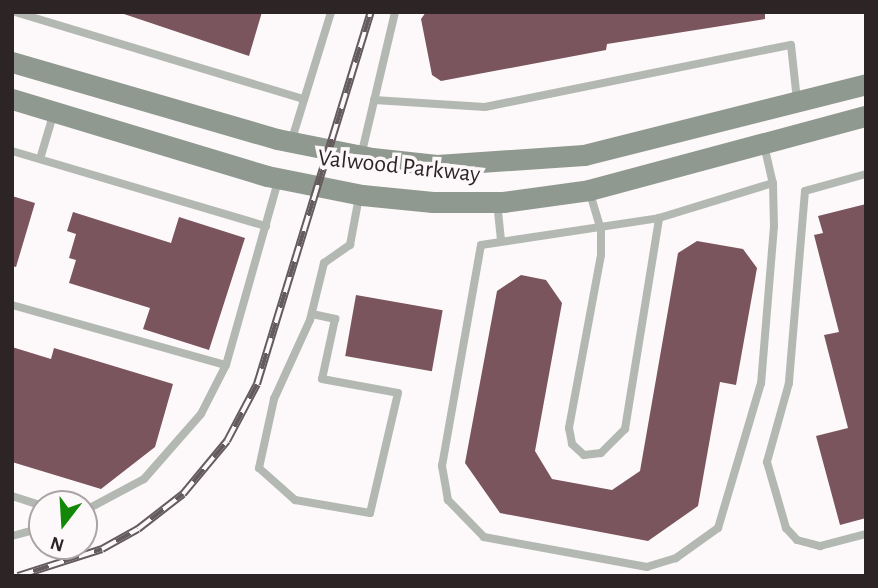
<!DOCTYPE html>
<style>
body{margin:0}
#map{position:relative;width:878px;height:588px;overflow:hidden;background:#fdf9fa;font-family:"Alegreya Sans",sans-serif}
div>[style]{position:absolute}
.building>*{inset:0;background:#7b555d;transform-origin:0 0}
.service>*{height:8px;margin:-4px;padding:0 4px;transform-origin:4px;border-radius:4px;background:#b3b9b2}
.secondary>*{height:21px;margin:-10.5px;padding:0 10.5px;transform-origin:10.5px;border-radius:10.5px;background:#90998f}
.rail>*{height:8px;margin-top:-4px;transform-origin:0;background:repeating-linear-gradient(90deg,#fdf9fa 0 16px,#635b5d 0 32px);box-sizing:border-box;border-block:2px solid #635b5d}
span{translate:-50% -50%;white-space:nowrap;text-align:center;line-height:1.15;-webkit-text-stroke:7px #fdf9fa;paint-order:stroke}
.street-label{font-size:24px;color:#2d2426}
.frame{position:absolute;inset:0;border:14px solid #2d2426;pointer-events:none}
.north{position:absolute;left:28px;top:490px;width:70px;height:70px;box-sizing:border-box;background:#fdf9fa;border:2px solid #aaa4a5;border-radius:50%;rotate:197deg;font-size:19px;font-weight:700;line-height:28px;text-align:center;color:#2d2426}
.north::after{content:'';display:block;margin:auto;width:24px;height:32px;background:#138808;clip-path:polygon(50% 0,100% 100%,50% 72%,0 100%)}
</style>
<div id="map">
<div class="building">
<i style="clip-path:polygon(118px 12px,262px 12px,249px 56px)"></i>
<i style="clip-path:polygon(426px 12px,765px 12px,765px 19px,607px 44px,606px 50px,441px 81px,432px 75px,421px 19px)"></i>
<i style="clip-path:polygon(12px 196px,35px 203px,16px 267px,12px 266px)"></i>
<i style="clip-path:polygon(866px 204px,866px 518px,840px 525px,816px 436px,848px 428px,824px 335px,839px 332px,814px 235px,823px 233px,818px 216px)"></i>
<i style="clip-path:polygon(73px 212px,171px 243px,179px 217px,245px 238px,209px 350px,143px 329px,150px 308px,69px 283px,76px 260px,69px 258px,76px 234px,67px 231px)"></i>
<i style="clip-path:polygon(697px 241px,743px 249px,757px 268px,736px 385px,720px 382px,698px 506px,648px 541px,500px 513px,465px 463px,497px 291px,521px 275px,546px 280px,562px 303px,535px 451px,552px 479px,612px 490px,640px 471px,678px 253px)"></i>
<i style="left:356px;top:295px;width:88px;height:62px;rotate:10deg"></i>
<i style="clip-path:polygon(12px 347px,51px 359px,54px 348px,173px 384px,155px 447px,101px 489px,12px 462px)"></i>
</div>
<div class="service">
<i style="left:15px;top:12px;width:302px;rotate:16.8deg"></i>
<i style="left:374px;top:100px;width:111px;rotate:3.6deg"></i>
<i style="left:485px;top:107px;width:312px;rotate:-11.5deg"></i>
<i style="left:791px;top:45px;width:55px;rotate:83.8deg"></i>
<i style="left:292px;top:139px;width:133px;rotate:-72.9deg"></i>
<i style="left:764px;top:145px;width:39px;rotate:77deg"></i>
<i style="left:773px;top:183px;width:43px;rotate:88.7deg"></i>
<i style="left:774px;top:226px;width:158px;rotate:94.7deg"></i>
<i style="left:761px;top:383px;width:151px;rotate:106.5deg"></i>
<i style="left:718px;top:528px;width:52px;rotate:144.5deg"></i>
<i style="left:676px;top:558px;width:30px;rotate:163deg"></i>
<i style="left:647px;top:567px;width:166px;rotate:-169.6deg"></i>
<i style="left:484px;top:537px;width:52px;rotate:-134.2deg"></i>
<i style="left:448px;top:500px;width:35px;rotate:-100deg"></i>
<i style="left:442px;top:466px;width:224px;rotate:-80deg"></i>
<i style="left:481px;top:245px;width:180px;rotate:-8.6deg"></i>
<i style="left:659px;top:218px;width:119px;rotate:-17.1deg"></i>
<i style="left:12px;top:151px;width:265px;rotate:16.5deg"></i>
<i style="left:361px;top:156px;width:148px;rotate:-76.7deg"></i>
<i style="left:40px;top:159px;width:49px;rotate:-73.4deg"></i>
<i style="left:866px;top:174px;width:63px;rotate:164.4deg"></i>
<i style="left:805px;top:191px;width:193px;rotate:94.8deg"></i>
<i style="left:789px;top:383px;width:82px;rotate:105.6deg"></i>
<i style="left:767px;top:462px;width:69px;rotate:73.9deg"></i>
<i style="left:786px;top:528px;width:16px;rotate:47deg"></i>
<i style="left:797px;top:540px;width:24px;rotate:15deg"></i>
<i style="left:820px;top:546px;width:48px;rotate:-14.6deg"></i>
<i style="left:589px;top:190px;width:42px;rotate:73.3deg"></i>
<i style="left:601px;top:230px;width:25px;rotate:90deg"></i>
<i style="left:601px;top:255px;width:176px;rotate:100.5deg"></i>
<i style="left:569px;top:428px;width:16px;rotate:79deg"></i>
<i style="left:572px;top:444px;width:16px;rotate:43deg"></i>
<i style="left:584px;top:455px;width:17px;rotate:-7deg"></i>
<i style="left:601px;top:453px;width:34px;rotate:-45deg"></i>
<i style="left:625px;top:429px;width:214px;rotate:-80.8deg"></i>
<i style="left:497px;top:202px;width:39px;rotate:84deg"></i>
<i style="left:12px;top:305px;width:222px;rotate:15.7deg"></i>
<i style="left:226px;top:365px;width:191px;rotate:-74.2deg"></i>
<i style="left:312px;top:314px;width:24px;rotate:12deg"></i>
<i style="left:335px;top:319px;width:61px;rotate:102.2deg"></i>
<i style="left:322px;top:379px;width:77px;rotate:10.4deg"></i>
<i style="left:398px;top:393px;width:123px;rotate:103.1deg"></i>
<i style="left:370px;top:513px;width:76px;rotate:-170.2deg"></i>
<i style="left:295px;top:500px;width:48px;rotate:-138.4deg"></i>
<i style="left:259px;top:468px;width:71px;rotate:-77.7deg"></i>
<i style="left:274px;top:399px;width:87px;rotate:-65.5deg"></i>
<i style="left:310px;top:320px;width:59px;rotate:-76.2deg"></i>
<i style="left:324px;top:263px;width:32px;rotate:-35deg"></i>
<i style="left:350px;top:245px;width:49px;rotate:-79.4deg"></i>
<i style="left:12px;top:496px;width:32px;rotate:18deg"></i>
<i style="left:84px;top:511px;width:68px;rotate:-28.1deg"></i>
<i style="left:144px;top:479px;width:86px;rotate:-48.8deg"></i>
<i style="left:201px;top:414px;width:55px;rotate:-63deg"></i>
<i style="left:12px;top:536px;width:31px;rotate:-15deg"></i>
</div>
<div class="secondary">
<i style="left:12px;top:62px;width:276px;rotate:16.2deg"></i>
<i style="left:277px;top:139px;width:97px;rotate:11.3deg"></i>
<i style="left:372px;top:158px;width:65px;rotate:6.1deg"></i>
<i style="left:437px;top:165px;width:147px;rotate:-3.9deg"></i>
<i style="left:584px;top:155px;width:291px;rotate:-14.1deg"></i>
<i style="left:12px;top:99px;width:266px;rotate:16.8deg"></i>
<i style="left:267px;top:176px;width:97px;rotate:11.3deg"></i>
<i style="left:362px;top:195px;width:71px;rotate:5.6deg"></i>
<i style="left:433px;top:202px;width:70px"></i>
<i style="left:503px;top:202px;width:87px;rotate:-7.9deg"></i>
<i style="left:589px;top:190px;width:287px;rotate:-15deg"></i>
</div>
<div class="rail">
<i style="left:18px;top:576px;width:88px;rotate:-17.8deg"></i>
<i style="left:102px;top:549px;width:41px;rotate:-29.1deg"></i>
<i style="left:138px;top:529px;width:57px;rotate:-37.9deg"></i>
<i style="left:183px;top:494px;width:69px;rotate:-50.3deg"></i>
<i style="left:227px;top:441px;width:64px;rotate:-62.2deg"></i>
<i style="left:257px;top:384px;width:389px;rotate:-73deg"></i>
</div>
<div class="street-label">
<span style="left:399px;top:167px;rotate:6deg">Valwood Parkway</span>
</div>
<div class="frame"></div>
<div class="north">N</div>
</div>
